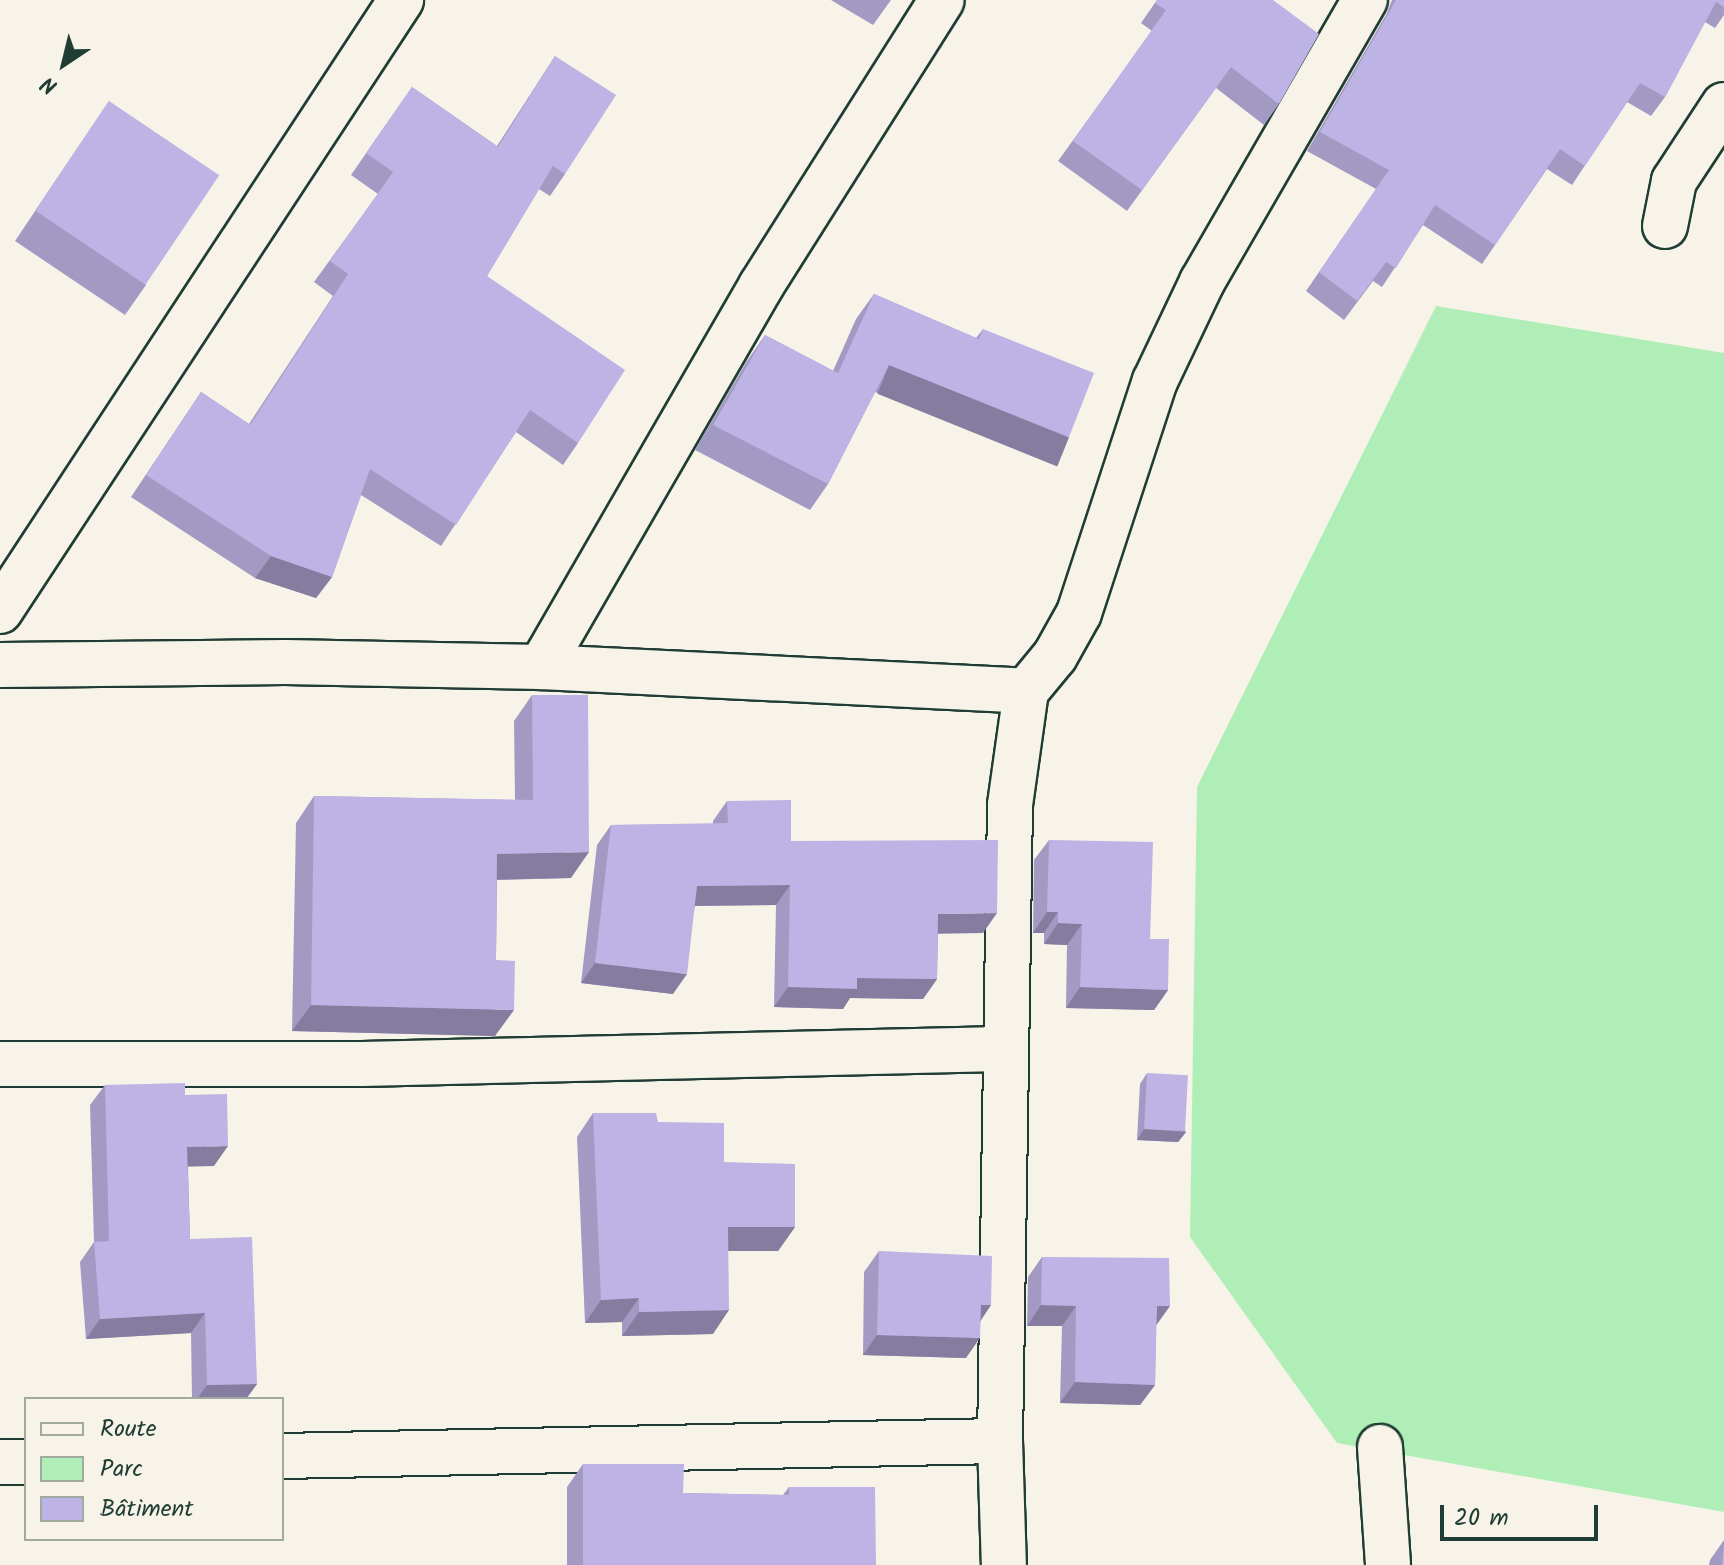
<!DOCTYPE html>
<meta charset="utf-8">
<style>
body{margin:0}
#map{position:relative;width:1724px;height:1565px;overflow:hidden;background:#f7f3e8;font-family:Kalam,sans-serif}
div>[style]{position:absolute}
.green>*{inset:0;background:#afefb7}
.roads{filter:drop-shadow(2px 0 #1f3d34) drop-shadow(-2px 0 #1f3d34) drop-shadow(0 2px #1f3d34) drop-shadow(0 -2px #1f3d34)}
.minor>*{height:44px;margin:-22px;padding:0 22px;transform-origin:22px;border-radius:22px;background:#f7f3e8}
.wall>*{inset:0;background:#a39ac4}
.shaded-wall>*{inset:0;background:#847da0;transform-origin:0 0}
.building>*{inset:0;background:#bdb3e4;transform-origin:0 0}
span{translate:-50% -50%;white-space:nowrap;text-align:center;line-height:1.15;-webkit-text-stroke:6px #f7f3e8;paint-order:stroke}
.legend{position:absolute;left:24px;top:1397px;width:260px;height:144px;box-sizing:border-box;background:#f7f3e8;border:2px solid #a1aaa0;margin:0;padding:10px 14px;list-style:none;font-size:24px;color:#1f3d34}
.legend li{display:flex;align-items:center;gap:16px;height:40px}
.legend b{width:40px;border:2px solid #a1aaa0}
.north{position:absolute;left:24px;top:24px;width:80px;height:80px;-webkit-text-stroke:6px #f7f3e8;paint-order:stroke;rotate:215deg;font-size:22px;font-weight:700;line-height:32px;text-align:center;color:#1f3d34}
.north::after{content:'';display:block;margin:auto;width:28px;height:36px;background:#1f3d34;clip-path:polygon(50% 0,100% 100%,50% 72%,0 100%)}
.scale{position:absolute;left:1440px;top:1505px;width:158px;height:36px;box-sizing:border-box;border:4px solid #1f3d34;border-top:0;padding-left:10px;font-size:24px;line-height:28px;white-space:nowrap;color:#1f3d34;-webkit-text-stroke:6px #f7f3e8;paint-order:stroke}
</style>
<div id="map">
<div class="green">
<i style="clip-path:polygon(1436px 306px,1724px 353px,1724px 1512px,1337px 1443px,1190px 1237px,1197px 787px)"></i>
</div>
<div class="roads">
<div class="minor">
<i style="left:1665px;top:226px;width:46px;rotate:-78.7deg"></i>
<i style="left:1674px;top:181px;width:91px;rotate:-56.7deg"></i>
<i style="left:0;top:611px;width:731px;rotate:-56.72deg"></i>
<i style="left:0;top:665px;width:285px;rotate:-0.6deg"></i>
<i style="left:285px;top:662px;width:256px;rotate:1.1deg"></i>
<i style="left:541px;top:667px;width:486px;rotate:2.8deg"></i>
<i style="left:1026px;top:691px;width:115px;rotate:98deg"></i>
<i style="left:1010px;top:805px;width:636px;rotate:90.9deg"></i>
<i style="left:541px;top:667px;width:440px;rotate:-60deg"></i>
<i style="left:761px;top:286px;width:338px;rotate:-57.7deg"></i>
<i style="left:1026px;top:691px;width:45px;rotate:-50.4deg"></i>
<i style="left:1055px;top:656px;width:49px;rotate:-60.8deg"></i>
<i style="left:1079px;top:613px;width:244px;rotate:-71.9deg"></i>
<i style="left:1155px;top:381px;width:110px;rotate:-64.6deg"></i>
<i style="left:1202px;top:282px;width:326px;rotate:-60deg"></i>
<i style="left:0;top:1064px;width:362px"></i>
<i style="left:362px;top:1064px;width:640px;rotate:-1.34deg"></i>
<i style="left:1380px;top:1447px;width:118px;rotate:86.1deg"></i>
<i style="left:282px;top:1456px;width:718px;rotate:-1.2deg"></i>
<i style="left:1000px;top:1441px;width:124px;rotate:88.2deg"></i>
<i style="left:0;top:1462px;width:26px"></i>
</div>
</div>
<div class="wall">
<i style="clip-path:polygon(831px 0,891px 0,873px 25px)"></i>
<i style="clip-path:polygon(1157px 0,1279px 104px,1264px 125px,1216px 88px,1127px 211px,1058px 161px,1152px 31px,1141px 23px)"></i>
<i style="clip-path:polygon(1392px 0,1724px 0,1724px 15px,1715px 28px,1705px 22px,1665px 97px,1651px 116px,1627px 102px,1572px 185px,1547px 169px,1482px 264px,1423px 225px,1382px 287px,1373px 281px,1344px 320px,1306px 291px,1376px 189px,1307px 151px,1387px 13px)"></i>
<i style="clip-path:polygon(555px 56px,565px 174px,550px 196px,539px 189px,487px 276px,578px 443px,563px 465px,516px 432px,441px 546px,361px 495px,332px 577px,316px 598px,255px 578px,131px 497px,201px 392px,249px 424px,333px 296px,314px 282px,378px 194px,351px 175px,412px 87px,497px 146px)"></i>
<i style="clip-path:polygon(109px 101px,146px 285px,125px 315px,15px 241px)"></i>
<i style="clip-path:polygon(874px 294px,976px 338px,983px 329px,1069px 437px,1051px 462px,875px 392px,828px 484px,810px 510px,695px 450px,747px 361px,765px 335px,833px 371px,856px 319px)"></i>
<i style="clip-path:polygon(532px 695px,571px 878px,497px 880px,495px 1036px,292px 1031px,296px 823px,314px 796px,515px 800px,514px 721px)"></i>
<i style="clip-path:polygon(727px 801px,791px 841px,983px 933px,938px 933px,937px 979px,923px 999px,850px 998px,843px 1009px,774px 1007px,776px 905px,695px 906px,673px 994px,581px 983px,597px 845px,611px 825px,713px 824px,713px 821px)"></i>
<i style="clip-path:polygon(1049px 840px,1150px 939px,1168px 990px,1154px 1010px,1066px 1008px,1067px 945px,1044px 944px,1044px 933px,1033px 933px,1034px 860px)"></i>
<i style="clip-path:polygon(1147px 1073px,1186px 1132px,1178px 1142px,1137px 1140px,1140px 1084px)"></i>
<i style="clip-path:polygon(105px 1085px,185px 1095px,214px 1166px,188px 1166px,190px 1239px,257px 1384px,246px 1399px,192px 1399px,191px 1333px,86px 1339px,80px 1262px,94px 1242px,90px 1105px)"></i>
<i style="clip-path:polygon(593px 1113px,658px 1122px,724px 1162px,795px 1227px,778px 1251px,728px 1251px,713px 1334px,622px 1336px,622px 1322px,585px 1323px,577px 1137px)"></i>
<i style="clip-path:polygon(879px 1251px,991px 1305px,981px 1320px,966px 1358px,863px 1355px,864px 1272px)"></i>
<i style="clip-path:polygon(1042px 1257px,1156px 1326px,1155px 1385px,1140px 1405px,1060px 1403px,1062px 1326px,1027px 1326px,1028px 1277px)"></i>
<i style="clip-path:polygon(583px 1464px,683px 1493px,783px 1495px,789px 1487px,876px 1565px,567px 1565px,567px 1487px)"></i>
<i style="clip-path:polygon(1724px 1540px,1724px 1565px,1709px 1565px,1710px 1560px)"></i>
</div>
<div class="shaded-wall">
<i style="left:889px;top:365px;width:194px;height:31px;rotate:22deg"></i>
<i style="clip-path:polygon(271px 556px,332px 577px,316px 598px,255px 578px)"></i>
<i style="clip-path:polygon(589px 852px,571px 878px,479px 880px,497px 854px)"></i>
<i style="clip-path:polygon(790px 885px,776px 905px,683px 906px,697px 886px)"></i>
<i style="clip-path:polygon(1047px 912px,1058px 912px,1044px 933px,1033px 933px)"></i>
<i style="clip-path:polygon(997px 913px,983px 933px,924px 934px,938px 914px)"></i>
<i style="clip-path:polygon(1058px 923px,1082px 924px,1067px 945px,1044px 944px)"></i>
<i style="clip-path:polygon(595px 963px,687px 974px,673px 994px,581px 983px)"></i>
<i style="clip-path:polygon(857px 978px,937px 979px,923px 999px,850px 998px,843px 1009px,774px 1007px,788px 987px)"></i>
<i style="clip-path:polygon(1080px 987px,1168px 990px,1154px 1010px,1066px 1008px)"></i>
<i style="clip-path:polygon(311px 1005px,514px 1010px,495px 1036px,292px 1031px)"></i>
<i style="clip-path:polygon(1144px 1129px,1186px 1132px,1178px 1142px,1137px 1140px)"></i>
<i style="clip-path:polygon(228px 1146px,214px 1166px,173px 1167px,187px 1147px)"></i>
<i style="clip-path:polygon(728px 1227px,795px 1227px,778px 1251px,711px 1251px)"></i>
<i style="clip-path:polygon(639px 1298px,622px 1322px,585px 1323px,601px 1300px)"></i>
<i style="clip-path:polygon(981px 1305px,991px 1305px,977px 1326px)"></i>
<i style="clip-path:polygon(1041px 1305px,1076px 1306px,1062px 1326px,1027px 1326px)"></i>
<i style="clip-path:polygon(1157px 1306px,1170px 1306px,1155px 1327px)"></i>
<i style="clip-path:polygon(729px 1310px,713px 1334px,622px 1336px,639px 1312px)"></i>
<i style="clip-path:polygon(205px 1313px,191px 1333px,86px 1339px,100px 1319px)"></i>
<i style="clip-path:polygon(877px 1335px,980px 1338px,966px 1358px,863px 1355px)"></i>
<i style="clip-path:polygon(1075px 1382px,1155px 1385px,1140px 1405px,1060px 1403px)"></i>
<i style="clip-path:polygon(257px 1384px,246px 1399px,197px 1399px,207px 1385px)"></i>
</div>
<div class="building">
<i style="clip-path:polygon(1157px 0,1273px 0,1319px 34px,1279px 104px,1231px 67px,1142px 190px,1073px 141px,1166px 10px,1155px 3px)"></i>
<i style="clip-path:polygon(1396px 0,1724px 0,1724px 7px,1716px 2px,1665px 97px,1640px 83px,1585px 166px,1560px 149px,1495px 245px,1435px 205px,1396px 268px,1386px 262px,1357px 301px,1319px 272px,1389px 170px,1320px 132px)"></i>
<i style="clip-path:polygon(555px 56px,616px 95px,565px 174px,553px 166px,487px 276px,625px 370px,578px 443px,530px 410px,456px 525px,370px 469px,332px 577px,271px 556px,146px 475px,201px 392px,250px 425px,348px 274px,330px 261px,393px 172px,366px 153px,412px 87px,498px 147px)"></i>
<i style="left:109px;top:101px;width:133px;height:132px;rotate:34deg"></i>
<i style="clip-path:polygon(874px 294px,979px 339px,983px 329px,1094px 373px,1069px 437px,889px 365px,828px 484px,713px 425px,765px 335px,838px 373px)"></i>
<i style="clip-path:polygon(532px 695px,588px 695px,589px 852px,497px 854px,496px 960px,515px 961px,514px 1010px,311px 1005px,314px 796px,533px 800px)"></i>
<i style="clip-path:polygon(791px 800px,791px 841px,998px 840px,997px 913px,938px 914px,937px 979px,857px 978px,857px 989px,788px 987px,790px 885px,697px 886px,687px 974px,595px 963px,611px 825px,728px 823px,727px 801px)"></i>
<i style="clip-path:polygon(1049px 840px,1153px 842px,1150px 939px,1169px 939px,1168px 990px,1080px 987px,1082px 924px,1058px 923px,1058px 912px,1047px 912px)"></i>
<i style="left:1147px;top:1073px;width:41px;height:56px;rotate:3deg"></i>
<i style="clip-path:polygon(185px 1083px,185px 1095px,227px 1094px,228px 1146px,187px 1147px,190px 1239px,252px 1237px,257px 1384px,207px 1385px,205px 1313px,100px 1319px,94px 1242px,109px 1241px,105px 1085px)"></i>
<i style="clip-path:polygon(593px 1113px,656px 1113px,658px 1122px,724px 1123px,724px 1162px,795px 1164px,795px 1227px,728px 1227px,729px 1310px,639px 1312px,639px 1298px,601px 1300px)"></i>
<i style="clip-path:polygon(879px 1251px,992px 1256px,991px 1305px,981px 1305px,980px 1338px,877px 1335px)"></i>
<i style="clip-path:polygon(1042px 1257px,1169px 1258px,1170px 1306px,1157px 1306px,1155px 1385px,1075px 1382px,1076px 1306px,1041px 1305px)"></i>
<i style="clip-path:polygon(583px 1464px,684px 1464px,683px 1493px,789px 1495px,789px 1487px,875px 1487px,876px 1565px,583px 1565px)"></i>
<i style="clip-path:polygon(1724px 1544px,1724px 1565px,1722px 1565px)"></i>
</div>
<ul class="legend">
<li><b style="height:10px;background:#f7f3e8"></b>Route</li>
<li><b style="height:22px;background:#afefb7"></b>Parc</li>
<li><b style="height:22px;background:#bdb3e4"></b>Bâtiment</li>
</ul>
<div class="north">N</div>
<div class="scale">20 m</div>
</div>
